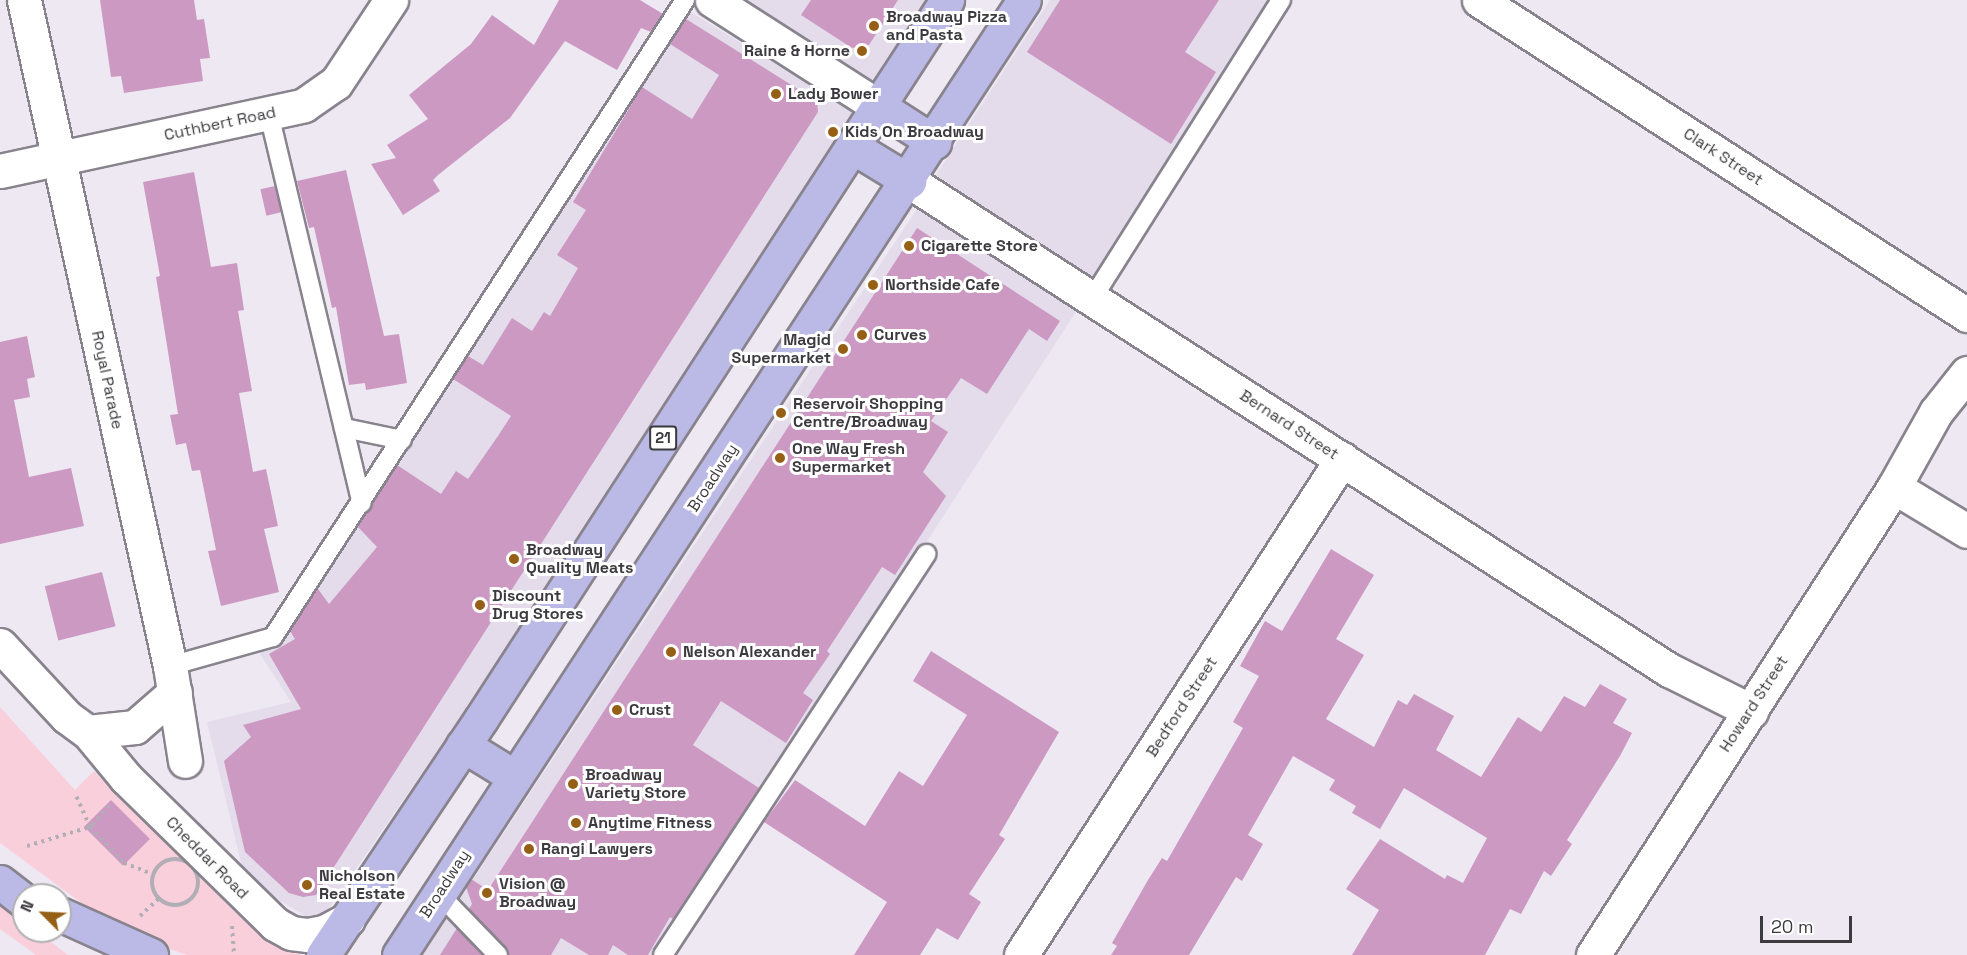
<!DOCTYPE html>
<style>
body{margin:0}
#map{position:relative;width:1967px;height:955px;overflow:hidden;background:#eee8f3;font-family:"Space Grotesk",sans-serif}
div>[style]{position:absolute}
.built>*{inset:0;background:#e4dbeb}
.green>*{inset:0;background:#f9cfdc}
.building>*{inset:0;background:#cc99c2;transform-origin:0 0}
.path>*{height:4px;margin-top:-2px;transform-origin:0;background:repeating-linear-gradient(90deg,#b2aeb6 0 3px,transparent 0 7.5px)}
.path>.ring{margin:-2px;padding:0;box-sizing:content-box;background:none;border:4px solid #b2aeb6;border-radius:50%}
.roads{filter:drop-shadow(2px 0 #88838d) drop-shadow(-2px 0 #88838d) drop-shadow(0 2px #88838d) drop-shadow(0 -2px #88838d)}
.lane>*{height:18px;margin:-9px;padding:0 9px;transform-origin:9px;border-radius:9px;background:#fff}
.street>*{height:33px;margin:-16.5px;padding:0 16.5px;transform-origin:16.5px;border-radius:16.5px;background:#fff}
.primary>*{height:33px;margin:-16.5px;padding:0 16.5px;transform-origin:16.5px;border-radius:16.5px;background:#bbb9e6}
.dots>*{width:16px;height:16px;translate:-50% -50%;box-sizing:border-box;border:3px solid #fff;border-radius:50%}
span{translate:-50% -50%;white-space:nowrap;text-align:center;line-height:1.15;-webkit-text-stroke:6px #fff;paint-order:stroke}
.shield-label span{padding:2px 4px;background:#fff;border:2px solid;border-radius:4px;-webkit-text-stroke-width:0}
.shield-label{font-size:15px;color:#3c3a3e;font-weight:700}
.poi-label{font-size:16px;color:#3c3a3e;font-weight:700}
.left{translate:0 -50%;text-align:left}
.right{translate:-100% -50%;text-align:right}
.street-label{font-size:16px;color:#3c3a3e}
.north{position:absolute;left:12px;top:883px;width:60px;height:60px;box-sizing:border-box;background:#fff;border:2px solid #b1b0b2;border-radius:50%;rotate:294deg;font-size:16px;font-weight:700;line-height:24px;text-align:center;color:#3c3a3e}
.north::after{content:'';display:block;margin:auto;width:21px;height:27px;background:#956015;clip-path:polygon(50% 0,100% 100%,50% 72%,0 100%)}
.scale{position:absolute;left:1760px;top:916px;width:92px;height:27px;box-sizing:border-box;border:3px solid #3c3a3e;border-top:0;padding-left:8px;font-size:18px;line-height:21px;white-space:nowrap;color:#3c3a3e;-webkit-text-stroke:4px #fff;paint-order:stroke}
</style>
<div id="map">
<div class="built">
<i style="clip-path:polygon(718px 0,943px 0,878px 106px)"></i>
<i style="clip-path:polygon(1050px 0,1279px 0,1096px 281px,936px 175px)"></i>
<i style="clip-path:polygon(681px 6px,869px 122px,318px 924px,245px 879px,207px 722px,291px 702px,260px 654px)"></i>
<i style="clip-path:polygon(923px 200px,1083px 301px,658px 955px,513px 955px,460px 899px)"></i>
<i style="clip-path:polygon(451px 912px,491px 955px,422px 955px)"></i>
</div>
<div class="green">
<i style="clip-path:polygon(0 707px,75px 790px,94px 771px,236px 913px,261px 931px,300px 949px,300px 955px,187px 955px,153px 943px,102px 918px,0 843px)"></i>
<i style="clip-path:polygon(0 903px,24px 921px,24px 931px,37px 931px,68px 955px,36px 955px,0 929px)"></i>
</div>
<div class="building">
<i style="clip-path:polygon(100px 0,194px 0,197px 20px,204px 19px,210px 58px,200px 59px,203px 81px,124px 93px,121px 76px,111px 77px)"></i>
<i style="clip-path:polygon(559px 0,640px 0,663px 14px,651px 32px,641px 28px,617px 70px,565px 41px,510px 118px,438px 175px,433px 180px,440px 191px,403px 215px,371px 164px,396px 158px,387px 145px,428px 119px,409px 95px,471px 44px,492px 15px,534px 45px)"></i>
<i style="clip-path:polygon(811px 0,898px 0,869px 45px,852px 48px,801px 15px)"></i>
<i style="clip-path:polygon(1060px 0,1219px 0,1185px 52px,1216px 72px,1171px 144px,1027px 52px)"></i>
<i style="clip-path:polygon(686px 19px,817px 101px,818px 112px,316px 895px,303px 897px,289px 893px,245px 852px,224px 761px,251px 737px,243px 725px,301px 709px,269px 654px,295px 639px,290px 631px,318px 589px,329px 604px,377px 547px,358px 527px,397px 465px,441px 494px,456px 471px,468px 479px,498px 436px,511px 416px,453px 379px,468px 356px,483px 365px,512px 318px,532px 331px,544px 312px,550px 316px,578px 268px,557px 255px,586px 210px,573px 202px,642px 87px,692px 119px,719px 75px,670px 44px)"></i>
<i style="clip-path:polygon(346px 170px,384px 336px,399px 334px,407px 383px,366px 390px,365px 383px,349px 385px,336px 307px,332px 308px,314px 227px,309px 228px,297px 181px)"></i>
<i style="clip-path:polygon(194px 172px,211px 267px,237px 263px,244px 310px,238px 311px,252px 391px,239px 393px,253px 472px,266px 469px,278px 526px,264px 529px,279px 592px,221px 606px,208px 551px,216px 550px,200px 470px,192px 471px,186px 443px,176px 445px,170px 415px,178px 414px,156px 277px,160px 276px,143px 182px)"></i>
<i style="left:275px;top:186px;width:27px;height:15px;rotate:77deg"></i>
<i style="clip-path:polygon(917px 228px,1060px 321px,1047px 341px,1029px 329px,987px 394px,961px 378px,931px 421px,948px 432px,923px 472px,946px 496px,895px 575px,882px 567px,827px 651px,830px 654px,803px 693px,813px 700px,786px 743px,721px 701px,693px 745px,759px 788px,673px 919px,670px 917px,648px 955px,628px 955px,613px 945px,608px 955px,589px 955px,561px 938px,551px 955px,509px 955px,469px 909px,472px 904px,466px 887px,471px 879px,488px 890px)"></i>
<i style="clip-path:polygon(27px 336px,35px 377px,27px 379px,30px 397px,14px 400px,29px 477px,71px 468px,84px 526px,0 544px,0 342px)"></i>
<i style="clip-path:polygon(1331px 549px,1374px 575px,1336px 639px,1364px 655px,1326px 719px,1374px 747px,1398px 700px,1407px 705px,1414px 694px,1454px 716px,1436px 750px,1481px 777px,1518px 717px,1541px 732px,1564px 696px,1585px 707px,1600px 684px,1627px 699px,1613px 723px,1632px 733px,1620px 756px,1567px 840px,1572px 844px,1551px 876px,1544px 871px,1521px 914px,1510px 909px,1485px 955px,1352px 955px,1379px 910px,1346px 889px,1380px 839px,1445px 879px,1447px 875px,1463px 883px,1487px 838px,1404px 788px,1380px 829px,1352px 813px,1356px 806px,1329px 790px,1335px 780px,1293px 756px,1248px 835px,1263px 844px,1242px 881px,1236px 877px,1189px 955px,1111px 955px,1117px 946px,1112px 943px,1148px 880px,1162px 858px,1167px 861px,1243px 728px,1233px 722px,1259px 676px,1240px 666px,1265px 621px,1282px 631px)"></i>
<i style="left:102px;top:572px;width:56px;height:59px;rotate:76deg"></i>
<i style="clip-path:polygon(931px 651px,1059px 732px,999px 835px,1005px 839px,969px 894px,981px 902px,958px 940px,937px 928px,920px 955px,854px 955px,887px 902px,764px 822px,795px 780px,865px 826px,899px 771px,923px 786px,967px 715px,913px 681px)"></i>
<i style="left:111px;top:800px;width:55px;height:38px;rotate:45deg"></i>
<i style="clip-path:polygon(457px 928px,482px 955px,440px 955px)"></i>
</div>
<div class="path">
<i style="left:109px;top:806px;width:28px;rotate:132deg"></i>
<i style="left:90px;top:827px;width:50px;rotate:46.6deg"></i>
<i style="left:124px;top:863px;width:31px;rotate:21deg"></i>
<i style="left:27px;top:846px;width:66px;rotate:-16.8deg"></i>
<i style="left:90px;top:827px;width:37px;rotate:-114deg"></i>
<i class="ring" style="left:152px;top:859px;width:42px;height:42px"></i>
<i style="left:140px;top:916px;width:26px;rotate:-43deg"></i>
<i style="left:232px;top:926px;width:29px;rotate:86deg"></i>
</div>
<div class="roads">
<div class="lane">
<i style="left:269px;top:114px;width:400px;rotate:76.6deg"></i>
<i style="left:1092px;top:299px;width:354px;rotate:-57.7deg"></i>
<i style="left:344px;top:428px;width:59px;rotate:11.7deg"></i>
<i style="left:170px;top:666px;width:107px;rotate:-15.7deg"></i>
<i style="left:273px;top:637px;width:759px;rotate:-57.11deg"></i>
<i style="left:439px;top:894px;width:85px;rotate:46deg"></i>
<i style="left:663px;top:955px;width:480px;rotate:-56.7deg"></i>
</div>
<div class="street">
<i style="left:24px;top:0;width:682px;rotate:77.64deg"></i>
<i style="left:170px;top:666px;width:96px;rotate:81deg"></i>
<i style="left:712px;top:0;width:197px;rotate:32.6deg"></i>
<i style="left:1479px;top:0;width:581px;rotate:32.84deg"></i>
<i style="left:0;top:171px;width:311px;rotate:-12.2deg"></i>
<i style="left:304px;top:105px;width:39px;rotate:-35deg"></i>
<i style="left:336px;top:83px;width:100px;rotate:-56.5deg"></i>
<i style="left:909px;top:181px;width:904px;rotate:32.76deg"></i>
<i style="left:1669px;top:670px;width:92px;rotate:26.6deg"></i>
<i style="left:1894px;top:487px;width:85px;rotate:31.1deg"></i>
<i style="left:0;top:645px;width:98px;rotate:47.1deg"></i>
<i style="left:67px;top:717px;width:26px;rotate:36deg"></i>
<i style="left:88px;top:732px;width:47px;rotate:-6.1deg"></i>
<i style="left:135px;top:727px;width:53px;rotate:-41.2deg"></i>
<i style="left:88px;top:732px;width:60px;rotate:50.4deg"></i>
<i style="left:126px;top:778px;width:209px;rotate:44.4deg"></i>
<i style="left:275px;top:924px;width:18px;rotate:29deg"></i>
<i style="left:291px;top:933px;width:17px;rotate:7deg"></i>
<i style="left:308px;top:935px;width:16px;rotate:-11deg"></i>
<i style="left:324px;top:932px;width:27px;rotate:-28deg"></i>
<i style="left:1021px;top:955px;width:591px;rotate:-57.09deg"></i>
<i style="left:1593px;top:955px;width:556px;rotate:-57.25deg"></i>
<i style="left:1894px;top:487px;width:86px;rotate:-60.8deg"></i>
<i style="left:1936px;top:412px;width:50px;rotate:-51.5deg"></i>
</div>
<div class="primary">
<i style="left:878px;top:106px;width:67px;rotate:32.7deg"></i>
<i style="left:853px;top:147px;width:66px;rotate:31.3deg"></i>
<i style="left:463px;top:745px;width:61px;rotate:31.6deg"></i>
<i style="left:0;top:882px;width:31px;rotate:38deg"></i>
<i style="left:60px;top:914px;width:100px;rotate:24.3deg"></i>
<i style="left:323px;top:955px;width:284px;rotate:-56.2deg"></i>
<i style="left:481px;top:719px;width:857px;rotate:-57.05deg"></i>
<i style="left:399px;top:955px;width:1141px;rotate:-56.8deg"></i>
</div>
</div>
<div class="dots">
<i style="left:874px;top:26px;background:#956015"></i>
<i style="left:862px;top:51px;background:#956015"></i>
<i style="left:776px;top:94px;background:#956015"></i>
<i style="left:833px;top:132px;background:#956015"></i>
<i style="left:909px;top:246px;background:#956015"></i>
<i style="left:873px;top:285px;background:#956015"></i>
<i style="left:862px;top:335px;background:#956015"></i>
<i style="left:843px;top:349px;background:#956015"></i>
<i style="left:781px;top:413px;background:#956015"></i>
<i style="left:780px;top:458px;background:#956015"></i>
<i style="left:514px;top:559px;background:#956015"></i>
<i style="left:480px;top:605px;background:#956015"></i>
<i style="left:671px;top:652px;background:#956015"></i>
<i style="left:617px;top:710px;background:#956015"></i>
<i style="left:573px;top:784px;background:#956015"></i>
<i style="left:576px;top:823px;background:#956015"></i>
<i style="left:529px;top:849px;background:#956015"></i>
<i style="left:307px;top:885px;background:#956015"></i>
<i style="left:487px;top:893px;background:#956015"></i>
</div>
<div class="shield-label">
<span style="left:663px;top:438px">21</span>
</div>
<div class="poi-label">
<span class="left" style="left:886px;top:26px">Broadway Pizza<br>and Pasta</span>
<span class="right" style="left:850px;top:51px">Raine &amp; Horne</span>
<span class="left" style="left:788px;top:94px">Lady Bower</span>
<span class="left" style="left:845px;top:132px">Kids On Broadway</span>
<span class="left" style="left:921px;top:246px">Cigarette Store</span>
<span class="left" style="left:885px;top:285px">Northside Cafe</span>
<span class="left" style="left:874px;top:335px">Curves</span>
<span class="right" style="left:831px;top:349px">Magid<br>Supermarket</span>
<span class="left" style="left:793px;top:413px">Reservoir Shopping<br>Centre/Broadway</span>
<span class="left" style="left:792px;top:458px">One Way Fresh<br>Supermarket</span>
<span class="left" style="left:526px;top:559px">Broadway<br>Quality Meats</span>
<span class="left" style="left:492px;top:605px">Discount<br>Drug Stores</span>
<span class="left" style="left:683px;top:652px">Nelson Alexander</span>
<span class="left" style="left:629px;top:710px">Crust</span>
<span class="left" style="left:585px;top:784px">Broadway<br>Variety Store</span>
<span class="left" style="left:588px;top:823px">Anytime Fitness</span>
<span class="left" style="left:541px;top:849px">Rangi Lawyers</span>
<span class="left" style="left:319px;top:885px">Nicholson<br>Real Estate</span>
<span class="left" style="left:499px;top:893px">Vision @<br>Broadway</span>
</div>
<div class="street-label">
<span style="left:220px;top:124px;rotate:-12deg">Cuthbert Road</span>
<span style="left:1723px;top:157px;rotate:33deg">Clark Street</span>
<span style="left:107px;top:380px;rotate:78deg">Royal Parade</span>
<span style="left:1289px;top:425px;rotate:33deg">Bernard Street</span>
<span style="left:713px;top:478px;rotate:-57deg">Broadway</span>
<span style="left:1754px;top:704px;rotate:-57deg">Howard Street</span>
<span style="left:1182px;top:707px;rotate:-57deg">Bedford Street</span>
<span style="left:207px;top:858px;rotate:45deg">Cheddar Road</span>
<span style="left:445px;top:884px;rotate:-57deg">Broadway</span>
</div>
<div class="north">N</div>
<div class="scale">20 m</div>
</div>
